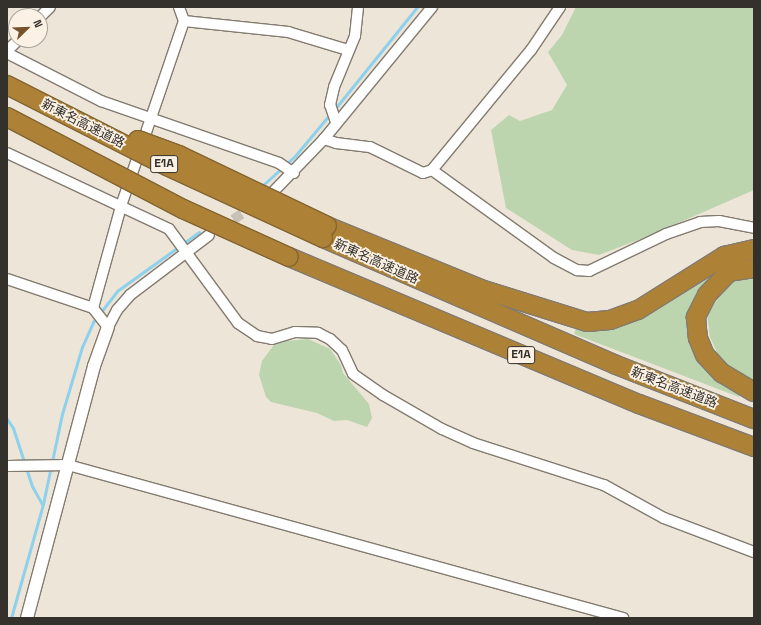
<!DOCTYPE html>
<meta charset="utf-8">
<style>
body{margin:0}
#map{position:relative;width:761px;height:625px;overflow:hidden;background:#ede5d8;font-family:"Space Grotesk","Noto Sans JP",sans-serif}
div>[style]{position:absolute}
.green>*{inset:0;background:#bdd5af}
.stream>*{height:3px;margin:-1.5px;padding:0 1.5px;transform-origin:1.5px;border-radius:1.5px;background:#8ed1ec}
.minor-tunnel>*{height:10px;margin-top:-5px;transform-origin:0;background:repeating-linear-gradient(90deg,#c8c1b5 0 10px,transparent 0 15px)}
.roads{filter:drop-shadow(1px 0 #837b6f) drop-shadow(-1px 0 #837b6f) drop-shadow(0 1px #837b6f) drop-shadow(0 -1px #837b6f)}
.minor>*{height:10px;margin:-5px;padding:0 5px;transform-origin:5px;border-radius:5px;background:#fff}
.tertiary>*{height:12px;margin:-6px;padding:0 6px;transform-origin:6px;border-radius:6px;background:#fff}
.motorway>*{height:18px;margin:-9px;padding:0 9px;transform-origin:9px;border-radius:9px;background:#ae8236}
.bridges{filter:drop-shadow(1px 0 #836532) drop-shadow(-1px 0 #836532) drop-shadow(0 1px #836532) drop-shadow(0 -1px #836532)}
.motorway-bridge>*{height:18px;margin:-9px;padding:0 9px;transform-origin:9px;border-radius:9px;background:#ae8236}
span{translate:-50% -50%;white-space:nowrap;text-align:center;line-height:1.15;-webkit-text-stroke:3.5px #fbf2e5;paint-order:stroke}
.shield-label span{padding:1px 3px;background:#fbf2e5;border:1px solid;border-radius:3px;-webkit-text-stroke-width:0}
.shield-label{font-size:12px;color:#34302b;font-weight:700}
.street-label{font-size:13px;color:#34302b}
.frame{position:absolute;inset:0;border:8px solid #34302b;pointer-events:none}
.north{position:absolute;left:8px;top:8px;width:40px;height:40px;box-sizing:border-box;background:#fbf2e5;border:1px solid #aba49b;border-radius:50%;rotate:67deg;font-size:11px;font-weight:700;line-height:16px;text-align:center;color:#34302b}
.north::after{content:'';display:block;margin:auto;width:14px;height:18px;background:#76512c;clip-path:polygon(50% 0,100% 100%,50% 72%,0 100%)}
</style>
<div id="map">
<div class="green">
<i style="clip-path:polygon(576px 7px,754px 7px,754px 190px,646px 237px,599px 255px,572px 250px,506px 208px,491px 130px,509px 115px,520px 121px,552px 110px,567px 85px,548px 52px,562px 35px)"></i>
<i style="clip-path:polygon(712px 272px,689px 309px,689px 335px,703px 368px,740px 394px,739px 397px,574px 334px,576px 328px,622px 325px)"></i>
<i style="clip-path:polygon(754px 275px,754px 383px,737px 374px,720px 359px,710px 337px,707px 314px,731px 279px)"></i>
<i style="clip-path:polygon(308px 339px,330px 349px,341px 365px,343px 373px,369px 404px,372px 418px,367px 427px,347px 420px,334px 421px,317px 413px,271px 402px,266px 397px,259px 375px,262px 361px,276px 342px)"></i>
</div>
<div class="stream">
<i style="left:334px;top:110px;width:132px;rotate:-51.1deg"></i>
<i style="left:263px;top:185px;width:43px;rotate:-42.2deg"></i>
<i style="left:295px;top:156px;width:55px;rotate:-50.2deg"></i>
<i style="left:7px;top:419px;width:11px;rotate:56deg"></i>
<i style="left:13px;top:428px;width:61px;rotate:71.9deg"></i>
<i style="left:32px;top:486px;width:21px;rotate:61deg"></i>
<i style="left:11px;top:618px;width:118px;rotate:-74.3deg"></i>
<i style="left:43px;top:504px;width:92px;rotate:-78.1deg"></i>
<i style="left:62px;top:414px;width:70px;rotate:-73.4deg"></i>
<i style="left:82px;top:347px;width:27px;rotate:-66deg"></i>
<i style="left:93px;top:322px;width:39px;rotate:-52deg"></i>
<i style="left:117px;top:291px;width:101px;rotate:-35.7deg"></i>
</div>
<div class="minor-tunnel">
<i style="left:221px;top:228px;width:42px;rotate:-34.4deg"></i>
</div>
<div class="roads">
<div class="minor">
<i style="left:40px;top:17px;width:14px;rotate:-45deg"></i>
<i style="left:184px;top:21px;width:105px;rotate:6deg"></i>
<i style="left:288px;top:32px;width:63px;rotate:16.7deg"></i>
<i style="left:7px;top:51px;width:16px;rotate:-45deg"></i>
<i style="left:7px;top:53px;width:106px;rotate:27.1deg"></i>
<i style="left:101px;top:101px;width:188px;rotate:19.2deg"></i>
<i style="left:279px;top:163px;width:18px;rotate:34deg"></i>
<i style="left:336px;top:122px;width:18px;rotate:-109deg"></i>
<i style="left:330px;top:105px;width:18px;rotate:-77deg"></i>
<i style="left:334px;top:87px;width:55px;rotate:-67.6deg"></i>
<i style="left:355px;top:36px;width:29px;rotate:-84deg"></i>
<i style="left:324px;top:139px;width:13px;rotate:18deg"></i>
<i style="left:336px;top:143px;width:34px;rotate:7deg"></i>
<i style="left:370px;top:147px;width:59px;rotate:26.1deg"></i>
<i style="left:423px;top:173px;width:9px;rotate:-18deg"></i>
<i style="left:432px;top:170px;width:156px;rotate:-50.5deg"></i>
<i style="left:531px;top:50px;width:52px;rotate:-56deg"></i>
<i style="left:7px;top:153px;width:179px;rotate:25.1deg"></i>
<i style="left:169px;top:229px;width:117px;rotate:53.7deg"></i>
<i style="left:238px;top:323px;width:23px;rotate:34deg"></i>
<i style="left:257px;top:336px;width:15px;rotate:11deg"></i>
<i style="left:272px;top:339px;width:24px;rotate:-17deg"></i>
<i style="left:295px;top:332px;width:23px;rotate:2deg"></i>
<i style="left:318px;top:333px;width:13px;rotate:27deg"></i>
<i style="left:330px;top:339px;width:16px;rotate:43deg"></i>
<i style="left:342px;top:350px;width:26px;rotate:65deg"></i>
<i style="left:353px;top:374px;width:37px;rotate:35deg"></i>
<i style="left:383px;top:395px;width:68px;rotate:30deg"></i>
<i style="left:442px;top:429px;width:34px;rotate:24deg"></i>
<i style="left:473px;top:443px;width:138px;rotate:17.8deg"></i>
<i style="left:604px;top:485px;width:68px;rotate:28.8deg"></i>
<i style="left:664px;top:518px;width:96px;rotate:20.7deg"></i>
<i style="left:432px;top:170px;width:150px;rotate:35.8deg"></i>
<i style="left:554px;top:258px;width:26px;rotate:28deg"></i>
<i style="left:577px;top:270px;width:12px;rotate:5deg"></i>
<i style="left:589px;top:271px;width:85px;rotate:-25.7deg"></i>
<i style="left:666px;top:234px;width:36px;rotate:-19deg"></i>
<i style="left:700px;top:222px;width:19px;rotate:-3deg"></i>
<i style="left:719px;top:221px;width:36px;rotate:11deg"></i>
<i style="left:272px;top:193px;width:75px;rotate:-46.1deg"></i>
<i style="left:324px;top:139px;width:171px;rotate:-50.7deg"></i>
<i style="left:7px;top:279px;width:91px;rotate:18.6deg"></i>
<i style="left:93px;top:308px;width:24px;rotate:52deg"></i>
<i style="left:108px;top:327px;width:19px;rotate:-62deg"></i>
<i style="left:117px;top:310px;width:20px;rotate:-49deg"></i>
<i style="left:130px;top:295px;width:99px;rotate:-37.2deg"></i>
<i style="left:93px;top:308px;width:106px;rotate:-74.6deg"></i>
<i style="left:121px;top:206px;width:195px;rotate:-71.2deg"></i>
<i style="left:184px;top:21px;width:15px;rotate:-110deg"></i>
<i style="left:7px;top:466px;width:61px;rotate:-0.9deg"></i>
<i style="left:68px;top:465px;width:576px;rotate:15.41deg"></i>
</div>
<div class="tertiary">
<i style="left:27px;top:618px;width:261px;rotate:-75.1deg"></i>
<i style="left:94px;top:366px;width:41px;rotate:-70.3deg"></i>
</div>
<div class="motorway">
<i style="left:327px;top:226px;width:166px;rotate:22.2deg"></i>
<i style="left:481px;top:289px;width:111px;rotate:17.3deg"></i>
<i style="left:587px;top:322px;width:23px;rotate:-5deg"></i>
<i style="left:610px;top:320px;width:30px;rotate:-20deg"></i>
<i style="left:638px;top:310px;width:102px;rotate:-32.1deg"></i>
<i style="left:724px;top:256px;width:31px;rotate:-13deg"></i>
<i style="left:323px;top:238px;width:319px;rotate:23.4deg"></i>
<i style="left:616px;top:365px;width:148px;rotate:21.4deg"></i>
<i style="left:289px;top:257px;width:380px;rotate:22.8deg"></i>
<i style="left:639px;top:404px;width:123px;rotate:20.5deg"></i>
<i style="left:754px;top:268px;width:25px;rotate:171deg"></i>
<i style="left:729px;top:272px;width:32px;rotate:134deg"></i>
<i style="left:707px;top:295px;width:25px;rotate:117deg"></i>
<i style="left:696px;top:317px;width:21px;rotate:85deg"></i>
<i style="left:698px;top:338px;width:18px;rotate:68deg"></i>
<i style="left:705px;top:355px;width:25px;rotate:47deg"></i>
<i style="left:722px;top:373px;width:37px;rotate:31deg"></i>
</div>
</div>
<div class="bridges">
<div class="motorway-bridge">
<i style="left:7px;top:85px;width:179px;rotate:26.9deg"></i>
<i style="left:167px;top:166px;width:172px;rotate:24.8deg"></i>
<i style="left:7px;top:117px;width:199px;rotate:27.6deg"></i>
<i style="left:183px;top:209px;width:116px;rotate:24.4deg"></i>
<i style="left:138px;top:140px;width:44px;rotate:20.1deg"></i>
<i style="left:179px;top:155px;width:164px;rotate:25.6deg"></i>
</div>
</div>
<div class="shield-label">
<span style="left:164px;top:164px">E1A</span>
<span style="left:521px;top:355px">E1A</span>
</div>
<div class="street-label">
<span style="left:83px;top:124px;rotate:27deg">新東名高速道路</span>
<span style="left:376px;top:262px;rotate:24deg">新東名高速道路</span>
<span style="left:674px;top:388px;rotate:21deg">新東名高速道路</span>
</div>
<div class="frame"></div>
<div class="north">N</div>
</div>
